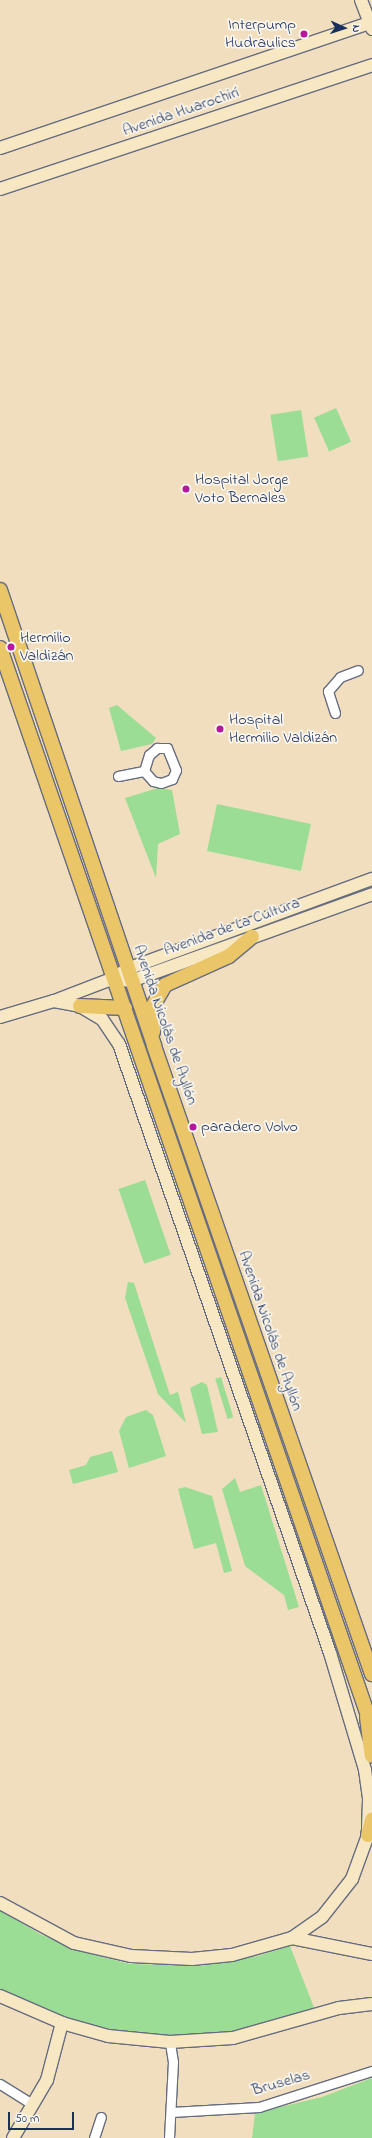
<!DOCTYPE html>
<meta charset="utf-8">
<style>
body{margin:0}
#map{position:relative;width:372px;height:2138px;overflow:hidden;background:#f1debe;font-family:"Indie Flower",sans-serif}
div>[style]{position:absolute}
.green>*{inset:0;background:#9bdd94;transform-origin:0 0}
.roads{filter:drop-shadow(1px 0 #666c80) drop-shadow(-1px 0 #666c80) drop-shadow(0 1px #666c80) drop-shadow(0 -1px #666c80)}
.street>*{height:9px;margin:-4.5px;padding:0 4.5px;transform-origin:4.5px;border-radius:4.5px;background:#fff}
.secondary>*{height:12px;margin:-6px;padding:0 6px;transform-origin:6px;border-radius:6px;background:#f7e8c3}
.primary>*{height:14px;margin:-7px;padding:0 7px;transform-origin:7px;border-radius:7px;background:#eac669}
.dots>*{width:11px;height:11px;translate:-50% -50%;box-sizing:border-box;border:2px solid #fbf7ec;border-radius:50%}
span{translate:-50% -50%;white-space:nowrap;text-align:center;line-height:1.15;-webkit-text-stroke:3.5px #fbf7ec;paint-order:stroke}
.poi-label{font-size:16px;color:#1b2f5e}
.right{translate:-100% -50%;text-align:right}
.left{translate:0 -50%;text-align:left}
.street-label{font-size:16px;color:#1b2f5e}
.north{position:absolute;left:324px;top:8px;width:40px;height:40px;-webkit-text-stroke:3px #fbf7ec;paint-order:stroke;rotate:93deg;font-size:11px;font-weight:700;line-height:16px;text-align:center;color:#1b2f5e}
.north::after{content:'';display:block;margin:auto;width:14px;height:18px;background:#1b2f5e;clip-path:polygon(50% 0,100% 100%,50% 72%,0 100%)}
.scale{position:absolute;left:8px;top:2112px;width:66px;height:18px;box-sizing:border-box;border:2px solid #1b2f5e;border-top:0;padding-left:5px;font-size:12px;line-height:14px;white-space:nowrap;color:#1b2f5e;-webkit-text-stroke:3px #fbf7ec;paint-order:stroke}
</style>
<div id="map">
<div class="green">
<i style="left:336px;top:408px;width:37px;height:24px;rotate:66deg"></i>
<i style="left:301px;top:410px;width:47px;height:31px;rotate:81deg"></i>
<i style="clip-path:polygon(117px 705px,156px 738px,152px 744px,121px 751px,109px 708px)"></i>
<i style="clip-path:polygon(158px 788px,172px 790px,180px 834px,158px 844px,156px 878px,125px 798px)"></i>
<i style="left:217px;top:804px;width:96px;height:48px;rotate:12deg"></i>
<i style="left:145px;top:1180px;width:79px;height:28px;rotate:71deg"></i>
<i style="clip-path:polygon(128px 1282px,134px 1283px,170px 1395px,178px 1392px,186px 1423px,158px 1394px,125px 1298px)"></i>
<i style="left:221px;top:1377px;width:42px;height:6px;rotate:73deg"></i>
<i style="clip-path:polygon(202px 1382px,207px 1385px,218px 1432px,202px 1434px,190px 1388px)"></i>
<i style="clip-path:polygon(146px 1410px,153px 1415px,166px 1456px,129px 1468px,119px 1431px,126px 1417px)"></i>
<i style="clip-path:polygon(112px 1451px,118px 1472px,73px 1484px,69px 1470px,86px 1465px,90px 1457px)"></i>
<i style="clip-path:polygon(235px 1478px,240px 1492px,261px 1485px,299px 1607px,288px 1610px,284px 1595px,245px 1566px,222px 1489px)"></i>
<i style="clip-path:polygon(185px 1487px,212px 1496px,232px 1571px,224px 1573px,216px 1543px,194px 1549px,178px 1489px)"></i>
<i style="clip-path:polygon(0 1910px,40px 1934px,79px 1951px,130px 1964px,199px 1966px,258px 1956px,290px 1946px,315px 2010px,228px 2033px,168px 2039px,66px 2021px,0 1992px)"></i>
<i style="clip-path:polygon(372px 2078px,372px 2138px,252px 2138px,255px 2113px,322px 2097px)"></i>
</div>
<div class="roads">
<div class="street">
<i style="left:335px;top:713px;width:23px;rotate:-108deg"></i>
<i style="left:328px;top:691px;width:18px;rotate:-49deg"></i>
<i style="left:340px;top:677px;width:19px;rotate:-21deg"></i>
<i style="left:118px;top:776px;width:26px;rotate:-11deg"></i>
<i style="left:144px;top:771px;width:17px;rotate:-73deg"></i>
<i style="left:149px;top:755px;width:11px;rotate:-41deg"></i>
<i style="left:157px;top:748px;width:10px"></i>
<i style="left:167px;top:748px;width:24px;rotate:68deg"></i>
<i style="left:176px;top:770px;width:10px;rotate:114deg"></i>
<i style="left:172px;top:779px;width:12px;rotate:160deg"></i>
<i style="left:161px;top:783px;width:8px;rotate:-166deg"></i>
<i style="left:153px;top:781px;width:13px;rotate:-132deg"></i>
<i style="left:0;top:2084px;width:39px;rotate:32deg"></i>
<i style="left:171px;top:2112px;width:88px;rotate:-3.3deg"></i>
<i style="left:259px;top:2107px;width:119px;rotate:-17.7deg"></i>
<i style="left:94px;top:2138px;width:22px;rotate:-72deg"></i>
<i style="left:169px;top:2138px;width:76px;rotate:-87deg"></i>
<i style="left:173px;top:2062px;width:20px;rotate:-99deg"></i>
</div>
<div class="secondary">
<i style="left:361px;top:0;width:31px;rotate:69deg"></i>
<i style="left:0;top:148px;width:393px;rotate:-18.7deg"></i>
<i style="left:0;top:189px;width:392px;rotate:-18.4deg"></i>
<i style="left:123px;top:980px;width:8px;rotate:7deg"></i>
<i style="left:131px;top:981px;width:256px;rotate:-19.8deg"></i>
<i style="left:54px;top:1001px;width:26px;rotate:11deg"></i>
<i style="left:80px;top:1006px;width:26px;rotate:31deg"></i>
<i style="left:102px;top:1019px;width:30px;rotate:56deg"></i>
<i style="left:119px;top:1044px;width:645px;rotate:70.89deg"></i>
<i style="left:330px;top:1653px;width:122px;rotate:73.3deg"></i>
<i style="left:365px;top:1770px;width:30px;rotate:82deg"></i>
<i style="left:369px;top:1800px;width:35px;rotate:92deg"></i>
<i style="left:368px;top:1835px;width:47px;rotate:110deg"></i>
<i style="left:352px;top:1879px;width:48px;rotate:128.3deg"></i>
<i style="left:322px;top:1917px;width:37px;rotate:145deg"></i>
<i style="left:0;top:1017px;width:56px;rotate:-16.5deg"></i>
<i style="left:54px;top:1001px;width:64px;rotate:-21deg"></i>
<i style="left:114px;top:978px;width:16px;rotate:-35deg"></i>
<i style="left:127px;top:969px;width:261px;rotate:-20.2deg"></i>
<i style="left:0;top:1903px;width:84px;rotate:28.4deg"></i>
<i style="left:74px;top:1943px;width:58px;rotate:12.8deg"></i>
<i style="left:131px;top:1956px;width:61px;rotate:2.8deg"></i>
<i style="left:192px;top:1959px;width:40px;rotate:-5.7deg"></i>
<i style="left:232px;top:1955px;width:62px;rotate:-15.8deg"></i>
<i style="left:292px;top:1938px;width:82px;rotate:11.3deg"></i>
<i style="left:0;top:1996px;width:68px;rotate:23.5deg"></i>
<i style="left:62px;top:2023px;width:48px;rotate:15.8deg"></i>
<i style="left:108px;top:2036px;width:62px;rotate:5.5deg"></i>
<i style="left:170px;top:2042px;width:63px;rotate:-3.6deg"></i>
<i style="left:233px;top:2038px;width:110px;rotate:-15.8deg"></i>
<i style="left:339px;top:2008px;width:33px;rotate:-7deg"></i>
<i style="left:13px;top:2138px;width:67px;rotate:-59.6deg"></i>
<i style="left:47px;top:2080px;width:59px;rotate:-75.3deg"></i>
</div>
<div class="primary">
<i style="left:0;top:590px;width:481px;rotate:71.3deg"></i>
<i style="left:154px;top:1046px;width:665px;rotate:70.86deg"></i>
<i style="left:0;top:648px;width:1141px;rotate:70.98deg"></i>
<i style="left:80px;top:1006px;width:45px;rotate:2.5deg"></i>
<i style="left:153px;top:1032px;width:28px;rotate:-88deg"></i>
<i style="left:154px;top:1004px;width:22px;rotate:-60deg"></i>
<i style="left:165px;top:985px;width:70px;rotate:-24.4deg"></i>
<i style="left:229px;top:956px;width:30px;rotate:-40deg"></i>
<i style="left:367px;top:1717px;width:39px;rotate:83deg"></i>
<i style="left:368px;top:1835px;width:16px;rotate:-75deg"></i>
</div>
</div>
<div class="dots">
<i style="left:304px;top:34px;background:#b5179e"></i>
<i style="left:186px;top:489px;background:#b5179e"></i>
<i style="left:11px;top:647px;background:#b5179e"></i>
<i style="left:220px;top:729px;background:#b5179e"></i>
<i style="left:193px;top:1127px;background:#b5179e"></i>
</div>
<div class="poi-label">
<span class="right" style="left:296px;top:34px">Interpump<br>Hudraulics</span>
<span class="left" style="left:195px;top:489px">Hospital Jorge<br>Voto Bernales</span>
<span class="left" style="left:20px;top:647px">Hermilio<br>Valdizán</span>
<span class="left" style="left:229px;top:729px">Hospital<br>Hermilio Valdizán</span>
<span class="left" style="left:201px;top:1127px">paradero Volvo</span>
</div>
<div class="street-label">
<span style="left:181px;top:112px;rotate:-19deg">Avenida Huarochirí</span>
<span style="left:232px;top:927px;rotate:-20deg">Avenida de La Cultura</span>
<span style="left:165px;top:1025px;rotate:71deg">Avenida Nicolás de Ayllón</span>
<span style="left:270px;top:1331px;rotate:71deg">Avenida Nicolás de Ayllón</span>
<span style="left:281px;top:2083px;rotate:-16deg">Bruselas</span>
</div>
<div class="north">N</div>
<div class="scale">50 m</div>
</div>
